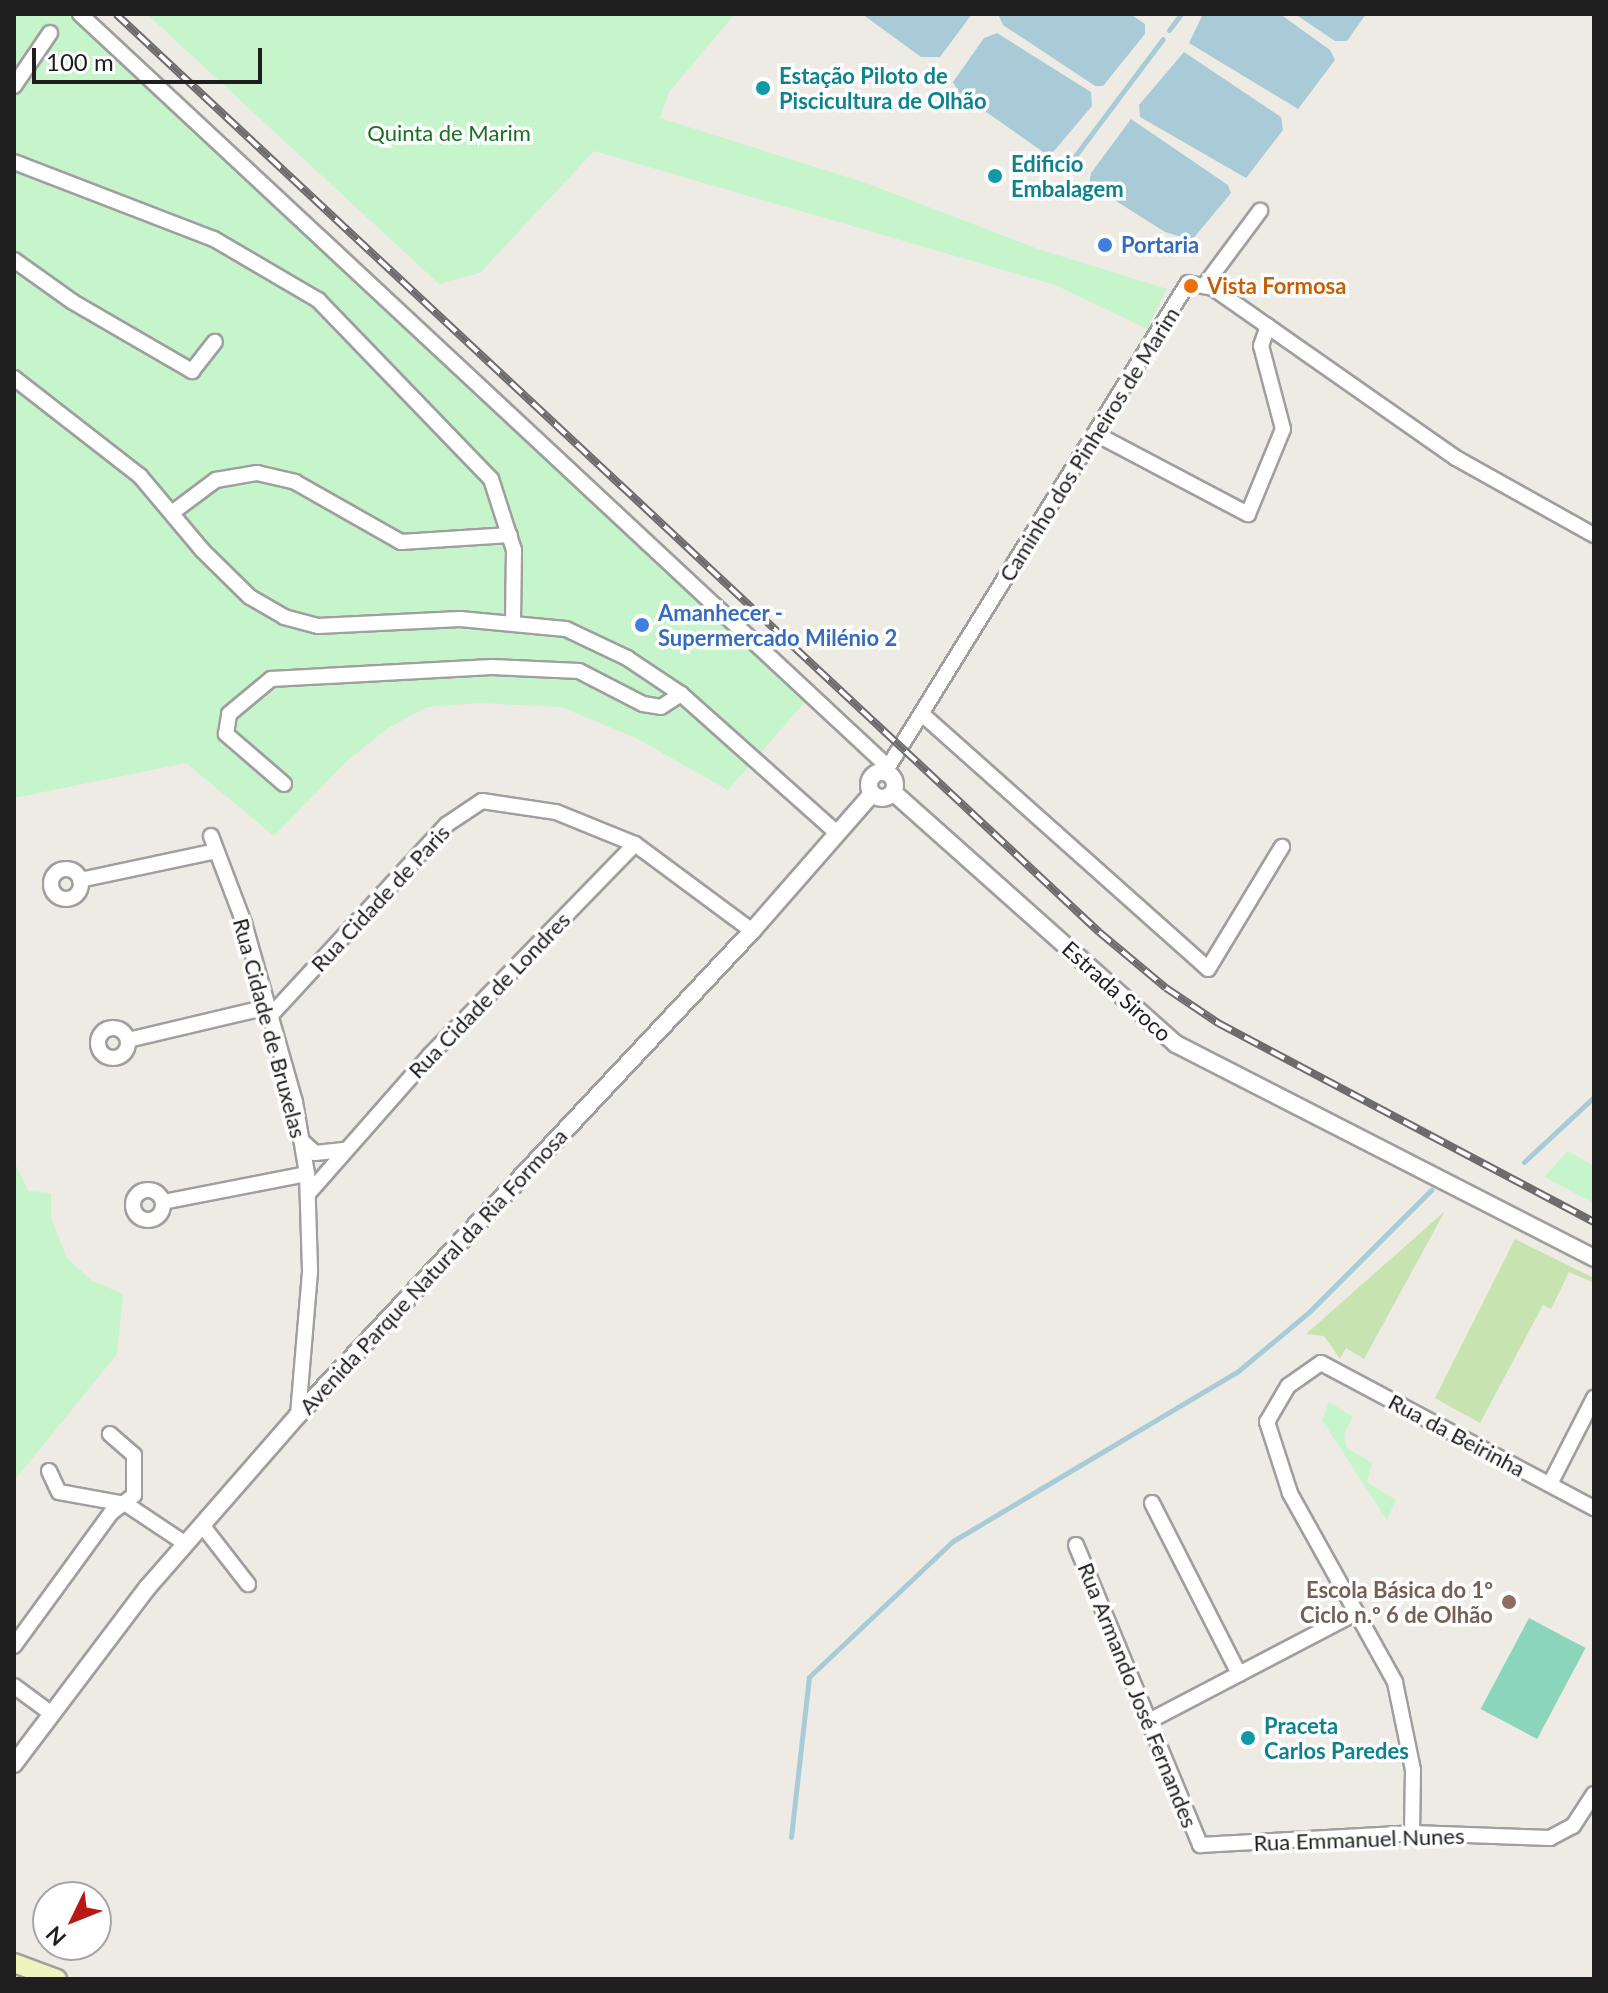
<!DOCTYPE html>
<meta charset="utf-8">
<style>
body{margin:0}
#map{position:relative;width:1608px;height:1993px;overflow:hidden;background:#eeebe5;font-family:Lato,sans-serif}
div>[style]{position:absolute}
.grass>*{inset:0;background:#c7e3af}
.park>*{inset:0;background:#c6f4cb}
.pitch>*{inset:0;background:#8ad5bb;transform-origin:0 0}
.water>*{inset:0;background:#a9cbd7}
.stream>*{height:5px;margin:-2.5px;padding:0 2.5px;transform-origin:2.5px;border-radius:2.5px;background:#a9cbd7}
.roads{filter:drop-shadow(2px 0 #9f9f9f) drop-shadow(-2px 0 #9f9f9f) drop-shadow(0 2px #9f9f9f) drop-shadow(0 -2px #9f9f9f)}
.minor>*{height:14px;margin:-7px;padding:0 7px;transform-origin:7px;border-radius:7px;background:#fff}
.minor>.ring{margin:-7px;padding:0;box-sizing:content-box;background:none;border:14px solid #fff;border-radius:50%}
.tertiary>*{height:16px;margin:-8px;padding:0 8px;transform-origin:8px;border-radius:8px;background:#fff}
.tertiary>.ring{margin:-8px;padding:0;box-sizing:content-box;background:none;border:16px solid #fff;border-radius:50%}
.secondary>*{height:18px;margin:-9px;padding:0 9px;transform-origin:9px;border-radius:9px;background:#eff3bd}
.rail>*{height:8px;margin-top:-4px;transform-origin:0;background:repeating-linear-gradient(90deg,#fff 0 15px,#6c6c6c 0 30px);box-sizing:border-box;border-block:2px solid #6c6c6c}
.dots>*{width:22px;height:22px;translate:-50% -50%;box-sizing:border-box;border:4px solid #fff;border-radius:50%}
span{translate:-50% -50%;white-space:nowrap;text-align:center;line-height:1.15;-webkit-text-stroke:7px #fff;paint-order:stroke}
.culture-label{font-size:22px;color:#0d838f;font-weight:700}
.left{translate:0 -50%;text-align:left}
.park-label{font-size:22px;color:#167121}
.shop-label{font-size:22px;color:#366cbe;font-weight:700}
.food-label{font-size:22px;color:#c56008;font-weight:700}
.street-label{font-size:22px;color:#1e1e1e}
.education-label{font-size:22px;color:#785e54;font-weight:700}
.right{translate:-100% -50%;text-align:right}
.frame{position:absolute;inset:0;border:16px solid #1e1e1e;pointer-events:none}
.north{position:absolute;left:32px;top:1881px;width:80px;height:80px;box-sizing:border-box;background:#fff;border:2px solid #a5a5a5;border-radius:50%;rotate:227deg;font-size:22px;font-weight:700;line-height:32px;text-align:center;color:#1e1e1e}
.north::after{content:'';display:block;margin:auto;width:28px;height:36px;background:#b81914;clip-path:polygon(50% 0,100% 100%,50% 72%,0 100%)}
.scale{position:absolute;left:32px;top:48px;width:230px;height:36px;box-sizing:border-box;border:4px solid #1e1e1e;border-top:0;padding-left:10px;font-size:24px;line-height:28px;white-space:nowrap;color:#1e1e1e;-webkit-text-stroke:6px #fff;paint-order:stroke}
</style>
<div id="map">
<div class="grass">
<i style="clip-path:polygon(1445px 1211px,1364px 1359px,1346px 1348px,1340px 1359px,1324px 1336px,1306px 1334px)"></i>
<i style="clip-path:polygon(1515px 1239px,1594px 1278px,1594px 1283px,1569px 1272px,1551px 1309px,1543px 1305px,1480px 1423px,1435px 1398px)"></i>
</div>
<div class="park">
<i style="clip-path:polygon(14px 14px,85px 14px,804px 703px,728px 790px,636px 738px,561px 707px,479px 703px,427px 707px,388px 728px,347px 761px,274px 836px,186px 763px,14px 798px)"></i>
<i style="clip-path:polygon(147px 14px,735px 14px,669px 92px,660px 118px,866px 183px,1038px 249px,1167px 289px,1147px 329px,1055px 285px,594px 151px,480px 273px,439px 284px)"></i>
<i style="clip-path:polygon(1568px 1151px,1594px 1166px,1594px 1203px,1544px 1177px)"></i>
<i style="clip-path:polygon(14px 1161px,28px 1191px,51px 1193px,51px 1219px,67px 1258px,91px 1280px,123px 1294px,117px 1354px,14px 1481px)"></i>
<i style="clip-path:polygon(1329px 1402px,1353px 1417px,1344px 1434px,1347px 1448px,1372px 1463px,1367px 1482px,1396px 1500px,1387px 1520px,1322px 1420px)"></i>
</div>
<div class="pitch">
<i style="left:1529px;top:1618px;width:64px;height:103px;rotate:28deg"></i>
</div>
<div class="water">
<i style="clip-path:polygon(862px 14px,972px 14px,940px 57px,921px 57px)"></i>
<i style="clip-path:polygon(998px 14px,1130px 14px,1145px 24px,1145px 34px,1103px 86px,1095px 86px,1003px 25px)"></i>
<i style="clip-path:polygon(1203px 14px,1280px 14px,1330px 50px,1335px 60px,1298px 109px,1189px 43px)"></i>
<i style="clip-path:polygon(1295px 14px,1366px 14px,1347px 41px,1335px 41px)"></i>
<i style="clip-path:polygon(997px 33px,1091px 92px,1092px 106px,1054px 151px,1046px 154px,959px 93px,953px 82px,984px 38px)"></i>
<i style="clip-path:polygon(1184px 52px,1281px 117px,1283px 130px,1246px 178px,1140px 117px,1139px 105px)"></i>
<i style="clip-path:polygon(1131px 119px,1228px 185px,1231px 193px,1192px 240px,1165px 232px,1089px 184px,1091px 173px)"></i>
</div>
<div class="stream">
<i style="left:1169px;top:30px;width:20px;rotate:-53deg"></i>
<i style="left:1069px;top:164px;width:156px;rotate:-53.1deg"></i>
<i style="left:1524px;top:1162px;width:96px;rotate:-42.9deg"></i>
<i style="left:791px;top:1837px;width:161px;rotate:-83.6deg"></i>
<i style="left:809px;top:1677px;width:198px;rotate:-43.4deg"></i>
<i style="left:953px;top:1541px;width:330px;rotate:-30.8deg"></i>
<i style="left:1237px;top:1372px;width:94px;rotate:-39.8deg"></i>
<i style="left:1309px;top:1312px;width:173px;rotate:-45deg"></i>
</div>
<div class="roads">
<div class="minor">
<i style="left:80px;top:14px;width:1103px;rotate:42.98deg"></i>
<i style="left:14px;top:86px;width:64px;rotate:-55.8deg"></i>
<i style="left:14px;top:162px;width:214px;rotate:21.1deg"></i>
<i style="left:214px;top:239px;width:121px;rotate:30.4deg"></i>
<i style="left:318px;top:300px;width:249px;rotate:46deg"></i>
<i style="left:491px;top:479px;width:75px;rotate:72.1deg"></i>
<i style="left:514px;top:550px;width:71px;rotate:90.8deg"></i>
<i style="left:14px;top:260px;width:72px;rotate:35.4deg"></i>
<i style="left:73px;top:302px;width:138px;rotate:30.1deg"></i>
<i style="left:192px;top:371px;width:37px;rotate:-52deg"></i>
<i style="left:1204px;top:286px;width:94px;rotate:-53.3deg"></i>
<i style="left:14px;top:378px;width:160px;rotate:37.9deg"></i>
<i style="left:140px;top:476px;width:97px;rotate:50deg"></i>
<i style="left:202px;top:550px;width:67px;rotate:44.4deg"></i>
<i style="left:250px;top:597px;width:39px;rotate:30deg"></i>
<i style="left:284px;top:617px;width:35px;rotate:15deg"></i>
<i style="left:318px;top:626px;width:142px;rotate:-2.8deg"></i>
<i style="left:460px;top:619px;width:106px;rotate:5.4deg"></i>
<i style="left:566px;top:629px;width:68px;rotate:25.4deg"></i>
<i style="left:627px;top:658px;width:65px;rotate:33.7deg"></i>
<i style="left:681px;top:694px;width:210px;rotate:41.7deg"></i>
<i style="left:1096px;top:434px;width:172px;rotate:27.8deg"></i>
<i style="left:1248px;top:514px;width:92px;rotate:-67.6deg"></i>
<i style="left:1283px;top:429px;width:86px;rotate:-104.8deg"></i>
<i style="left:1261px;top:346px;width:21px;rotate:-71deg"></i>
<i style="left:173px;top:512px;width:54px;rotate:-36.7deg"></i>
<i style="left:216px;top:480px;width:42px;rotate:-9.7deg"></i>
<i style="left:257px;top:473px;width:39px;rotate:13deg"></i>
<i style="left:295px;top:482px;width:122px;rotate:29.5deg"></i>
<i style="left:401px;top:542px;width:109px;rotate:-3.7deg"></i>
<i style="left:922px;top:714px;width:383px;rotate:41.7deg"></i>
<i style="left:1208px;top:969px;width:143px;rotate:-58.8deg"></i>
<i style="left:885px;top:772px;width:575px;rotate:-58.22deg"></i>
<i style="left:1188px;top:283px;width:25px;rotate:11deg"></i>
<i style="left:1213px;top:288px;width:297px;rotate:35deg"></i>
<i style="left:1456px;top:458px;width:158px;rotate:29.2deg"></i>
<i style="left:284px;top:784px;width:77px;rotate:-139.2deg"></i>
<i style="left:226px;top:734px;width:20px;rotate:-81deg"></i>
<i style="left:229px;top:714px;width:55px;rotate:-39.8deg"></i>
<i style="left:271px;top:679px;width:221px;rotate:-3.1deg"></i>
<i style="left:492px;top:667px;width:87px;rotate:2.6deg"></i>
<i style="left:579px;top:671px;width:72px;rotate:27.3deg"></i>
<i style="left:643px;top:704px;width:18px;rotate:9deg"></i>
<i style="left:661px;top:707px;width:24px;rotate:-33deg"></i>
<i style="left:211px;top:836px;width:93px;rotate:69.2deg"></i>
<i style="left:244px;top:923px;width:186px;rotate:74.1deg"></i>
<i style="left:295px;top:1102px;width:73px;rotate:80.5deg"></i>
<i style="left:307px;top:1174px;width:98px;rotate:88.2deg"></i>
<i style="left:310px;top:1272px;width:144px;rotate:94.8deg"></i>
<i class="ring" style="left:51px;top:869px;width:16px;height:16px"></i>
<i style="left:80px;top:880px;width:139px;rotate:-12deg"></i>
<i style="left:270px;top:1016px;width:260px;rotate:-47.3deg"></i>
<i style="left:446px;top:825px;width:43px;rotate:-33.7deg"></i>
<i style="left:482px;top:801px;width:75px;rotate:8.5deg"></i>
<i style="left:556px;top:812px;width:85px;rotate:22.1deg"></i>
<i style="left:635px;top:844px;width:146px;rotate:36.6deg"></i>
<i class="ring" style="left:98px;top:1028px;width:16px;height:16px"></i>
<i style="left:128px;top:1040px;width:144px;rotate:-13.3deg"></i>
<i style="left:301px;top:1140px;width:19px;rotate:43deg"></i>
<i style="left:315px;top:1153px;width:31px;rotate:-6deg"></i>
<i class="ring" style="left:133px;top:1190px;width:16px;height:16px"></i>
<i style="left:308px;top:1194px;width:185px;rotate:-48.7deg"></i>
<i style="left:430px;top:1055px;width:294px;rotate:-45.8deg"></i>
<i style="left:163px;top:1202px;width:147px;rotate:-11deg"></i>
<i style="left:49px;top:1471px;width:23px;rotate:65deg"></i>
<i style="left:59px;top:1492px;width:68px;rotate:10.2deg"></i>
<i style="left:126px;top:1504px;width:72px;rotate:33.7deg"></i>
<i style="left:1550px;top:1484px;width:97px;rotate:-62.9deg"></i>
<i style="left:1152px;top:1503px;width:192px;rotate:63deg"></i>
<i style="left:202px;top:1525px;width:75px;rotate:52.1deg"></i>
<i style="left:1076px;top:1545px;width:325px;rotate:67.5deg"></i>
<i style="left:1200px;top:1845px;width:212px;rotate:-3.2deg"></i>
<i style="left:1412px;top:1833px;width:138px;rotate:2.1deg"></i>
<i style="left:1550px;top:1838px;width:26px;rotate:-28deg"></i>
<i style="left:1573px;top:1826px;width:38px;rotate:-57deg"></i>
<i style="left:14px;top:1646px;width:165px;rotate:-53.9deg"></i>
<i style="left:111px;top:1513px;width:29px;rotate:-38deg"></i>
<i style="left:134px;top:1495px;width:40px;rotate:-90deg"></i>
<i style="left:134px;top:1455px;width:32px;rotate:-139deg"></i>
<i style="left:14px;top:1686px;width:47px;rotate:36.4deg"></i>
<i style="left:1151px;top:1720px;width:231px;rotate:-27.6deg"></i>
<i style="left:1412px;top:1833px;width:63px;rotate:-89.1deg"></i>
<i style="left:1413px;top:1770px;width:90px;rotate:-101.6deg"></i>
<i style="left:1395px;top:1682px;width:216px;rotate:-119.1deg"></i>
<i style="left:1290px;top:1493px;width:75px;rotate:-107.9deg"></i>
<i style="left:1267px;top:1422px;width:42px;rotate:-59.7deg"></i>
<i style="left:1288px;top:1386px;width:40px;rotate:-34.9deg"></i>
<i style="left:1321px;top:1363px;width:309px;rotate:28deg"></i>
</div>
<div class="tertiary">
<i class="ring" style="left:869px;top:772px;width:10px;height:10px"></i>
<i style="left:893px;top:792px;width:379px;rotate:41.7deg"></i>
<i style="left:1176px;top:1044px;width:470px;rotate:27.1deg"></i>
<i style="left:14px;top:1764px;width:222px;rotate:-52.9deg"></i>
<i style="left:148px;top:1587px;width:228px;rotate:-48.9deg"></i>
<i style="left:298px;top:1415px;width:664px;rotate:-46.83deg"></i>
<i style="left:752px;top:931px;width:182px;rotate:-48.8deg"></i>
</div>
<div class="secondary">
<i style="left:14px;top:1963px;width:46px;rotate:20.4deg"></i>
</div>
</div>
<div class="rail">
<i style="left:116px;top:14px;width:1345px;rotate:43.04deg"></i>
<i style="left:1099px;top:932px;width:87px;rotate:39.9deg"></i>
<i style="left:1166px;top:988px;width:63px;rotate:33.9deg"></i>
<i style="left:1218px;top:1023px;width:425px;rotate:27.9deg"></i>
</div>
<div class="dots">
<i style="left:763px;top:88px;background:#0f9aa8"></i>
<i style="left:995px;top:176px;background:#0f9aa8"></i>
<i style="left:1105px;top:245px;background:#3f7fe0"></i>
<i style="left:1191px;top:286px;background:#e8710a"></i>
<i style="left:642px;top:625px;background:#3f7fe0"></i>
<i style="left:1509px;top:1602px;background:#8d6e63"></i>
<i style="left:1248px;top:1738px;background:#0f9aa8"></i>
</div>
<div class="culture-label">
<span class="left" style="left:779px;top:88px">Estação Piloto de<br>Piscicultura de Olhão</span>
<span class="left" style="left:1011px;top:176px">Edificio<br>Embalagem</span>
<span class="left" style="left:1264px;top:1738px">Praceta<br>Carlos Paredes</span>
</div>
<div class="park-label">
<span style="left:449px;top:133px">Quinta de Marim</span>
</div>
<div class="shop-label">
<span class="left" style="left:1121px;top:245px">Portaria</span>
<span class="left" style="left:658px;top:625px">Amanhecer -<br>Supermercado Milénio 2</span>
</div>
<div class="food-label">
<span class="left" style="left:1207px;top:286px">Vista Formosa</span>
</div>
<div class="street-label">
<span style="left:1089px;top:444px;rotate:-58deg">Caminho dos Pinheiros de Marim</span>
<span style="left:380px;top:898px;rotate:-47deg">Rua Cidade de Paris</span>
<span style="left:1117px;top:991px;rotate:42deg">Estrada Siroco</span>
<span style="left:489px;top:995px;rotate:-46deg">Rua Cidade de Londres</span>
<span style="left:270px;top:1028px;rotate:75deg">Rua Cidade de Bruxelas</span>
<span style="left:433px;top:1271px;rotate:-47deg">Avenida Parque Natural da Ria Formosa</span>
<span style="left:1457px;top:1435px;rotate:28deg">Rua da Beirinha</span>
<span style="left:1138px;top:1695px;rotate:68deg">Rua Armando José Fernandes</span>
<span style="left:1359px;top:1839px;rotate:-2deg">Rua Emmanuel Nunes</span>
</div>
<div class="education-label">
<span class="right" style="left:1493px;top:1602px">Escola Básica do 1º<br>Ciclo n.º 6 de Olhão</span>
</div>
<div class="frame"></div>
<div class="north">N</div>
<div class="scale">100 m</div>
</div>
